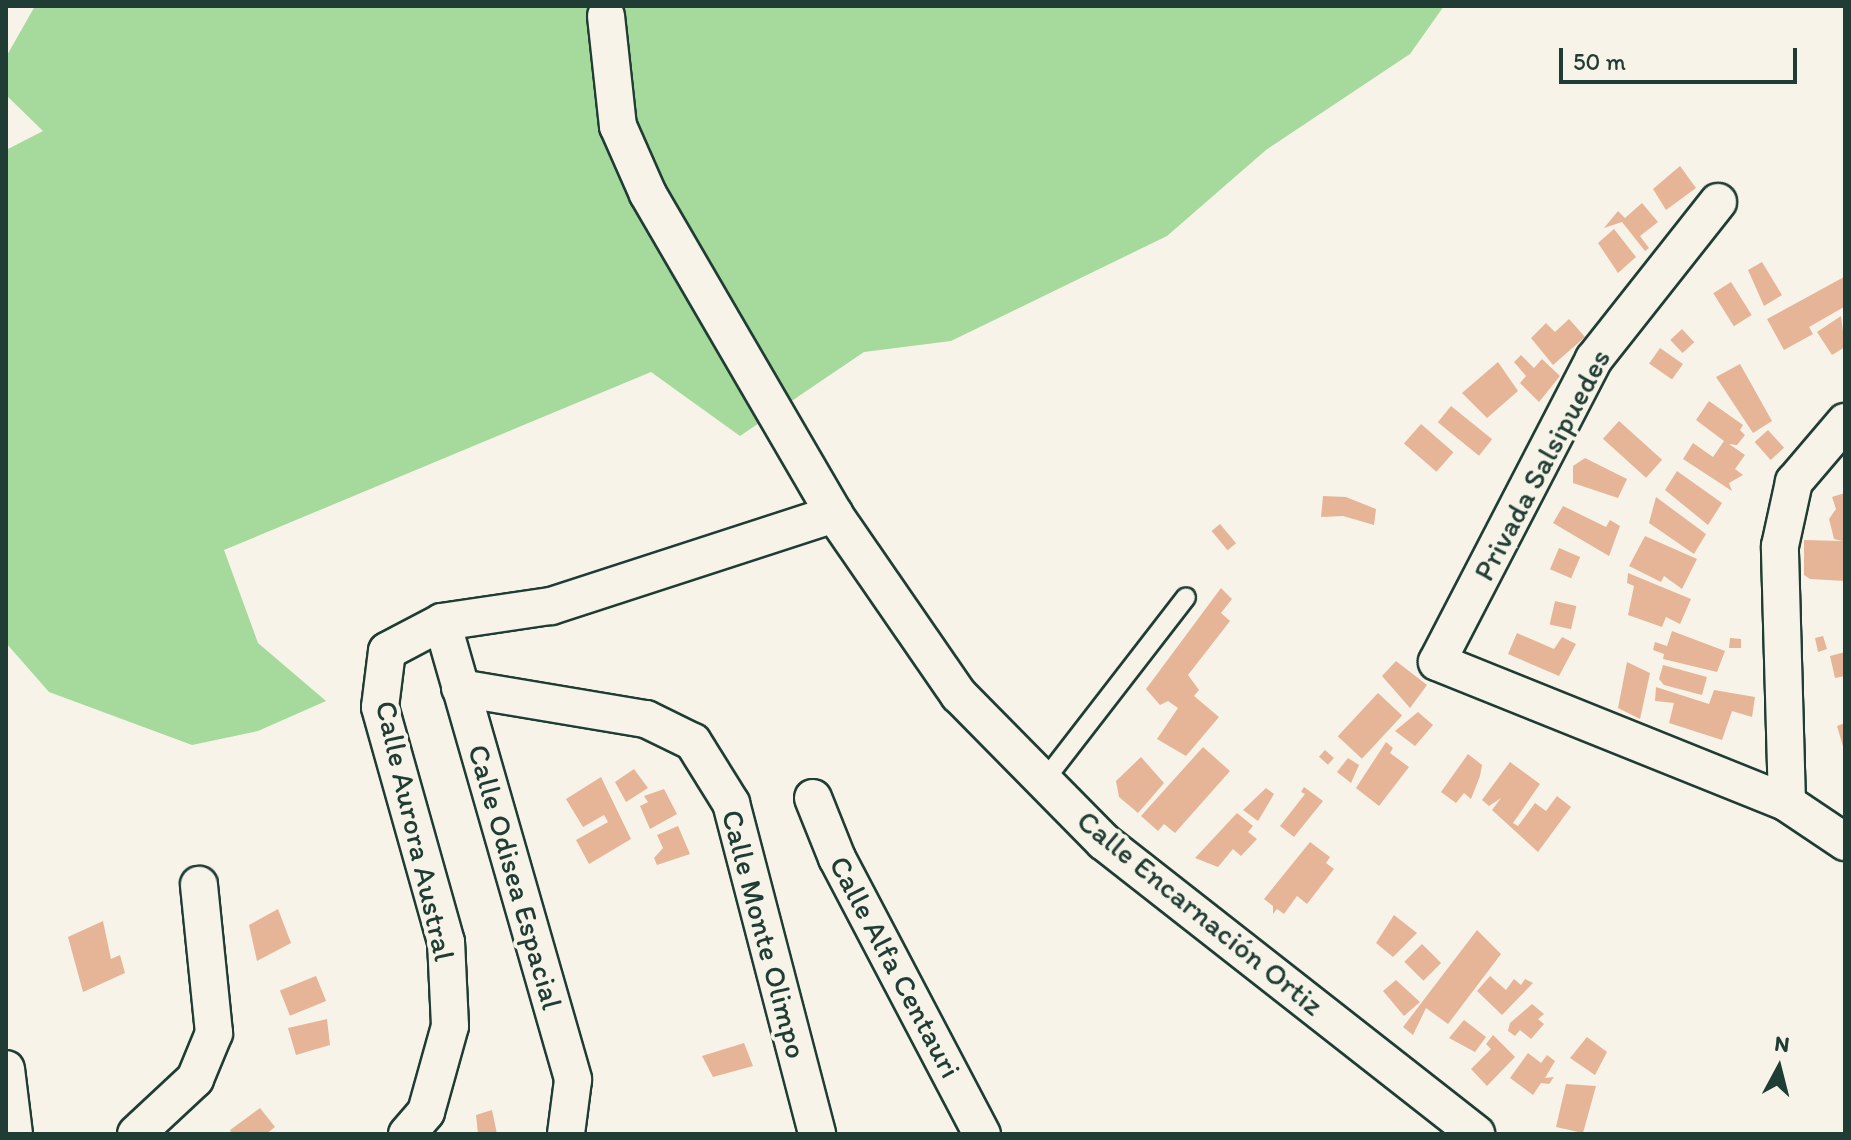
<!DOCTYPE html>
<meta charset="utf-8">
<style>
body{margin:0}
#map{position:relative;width:1851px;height:1140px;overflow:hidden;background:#f7f3e8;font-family:Itim,sans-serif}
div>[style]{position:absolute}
.green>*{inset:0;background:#a5da9c}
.building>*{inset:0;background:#e6b597;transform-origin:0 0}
.roads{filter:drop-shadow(2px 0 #1f3d34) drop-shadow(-2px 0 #1f3d34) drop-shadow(0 2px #1f3d34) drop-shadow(0 -2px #1f3d34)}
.service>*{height:18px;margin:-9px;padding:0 9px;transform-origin:9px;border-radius:9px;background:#f7f3e8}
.minor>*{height:36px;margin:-18px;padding:0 18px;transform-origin:18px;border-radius:18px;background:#f7f3e8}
span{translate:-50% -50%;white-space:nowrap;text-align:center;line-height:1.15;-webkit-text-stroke:8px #f7f3e8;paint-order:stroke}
.street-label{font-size:30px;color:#1f3d34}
.frame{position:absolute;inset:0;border:8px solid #1f3d34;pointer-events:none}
.north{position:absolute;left:1739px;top:1028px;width:80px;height:80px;-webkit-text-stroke:6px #f7f3e8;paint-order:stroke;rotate:7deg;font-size:22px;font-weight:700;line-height:32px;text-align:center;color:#1f3d34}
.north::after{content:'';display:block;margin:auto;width:28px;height:36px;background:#1f3d34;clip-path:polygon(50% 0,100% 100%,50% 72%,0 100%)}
.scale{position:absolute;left:1559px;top:48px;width:238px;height:36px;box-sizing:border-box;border:4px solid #1f3d34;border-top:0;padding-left:10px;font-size:24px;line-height:28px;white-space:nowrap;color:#1f3d34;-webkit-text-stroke:6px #f7f3e8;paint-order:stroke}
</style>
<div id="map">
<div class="green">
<i style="clip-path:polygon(35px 6px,1444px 6px,1410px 54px,1266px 150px,1167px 236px,951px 341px,864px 352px,740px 436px,651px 372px,224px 550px,258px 643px,326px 701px,258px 731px,192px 745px,49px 692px,6px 643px,6px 150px,43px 131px,6px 95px,6px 57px)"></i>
</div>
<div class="building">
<i style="clip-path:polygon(1680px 166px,1696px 188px,1666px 210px,1653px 189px)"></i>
<i style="clip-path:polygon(1642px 203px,1658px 222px,1640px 236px,1649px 248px,1645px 251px,1622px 222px,1604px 228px,1618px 211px,1625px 218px)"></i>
<i style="clip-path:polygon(1614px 229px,1636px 257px,1618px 273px,1598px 243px)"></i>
<i style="clip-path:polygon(1762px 262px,1782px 295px,1764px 306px,1748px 270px)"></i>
<i style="clip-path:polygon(1844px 277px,1844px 307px,1809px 327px,1813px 334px,1784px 350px,1767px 319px)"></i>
<i style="left:1731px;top:282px;width:39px;height:21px;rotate:58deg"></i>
<i style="clip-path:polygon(1841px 316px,1845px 347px,1832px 355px,1817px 332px)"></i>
<i style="clip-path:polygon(1569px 319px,1585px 337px,1553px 365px,1531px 338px,1546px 323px,1555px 332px)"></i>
<i style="left:1682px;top:329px;width:18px;height:16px;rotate:47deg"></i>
<i style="left:1660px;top:348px;width:28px;height:19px;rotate:35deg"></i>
<i style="clip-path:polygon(1521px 355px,1534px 368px,1542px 359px,1560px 376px,1539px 402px,1520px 383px,1526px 376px,1514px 362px)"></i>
<i style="clip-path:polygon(1498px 362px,1518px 391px,1487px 418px,1462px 393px)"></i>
<i style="clip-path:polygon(1740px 364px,1772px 421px,1753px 433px,1716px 377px)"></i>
<i style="clip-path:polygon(1709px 401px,1743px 425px,1740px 430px,1745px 435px,1737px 445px,1729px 444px,1745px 455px,1735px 469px,1743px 475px,1729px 483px,1732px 491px,1683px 459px,1693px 443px,1713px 457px,1724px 441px,1696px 420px)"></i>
<i style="left:1451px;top:406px;width:53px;height:21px;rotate:39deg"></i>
<i style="left:1619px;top:421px;width:58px;height:24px;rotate:42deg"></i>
<i style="left:1421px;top:424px;width:43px;height:26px;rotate:41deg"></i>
<i style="left:1768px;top:430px;width:24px;height:18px;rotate:48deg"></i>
<i style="clip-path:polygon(1585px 458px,1627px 479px,1618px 498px,1573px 483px,1573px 466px)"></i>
<i style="clip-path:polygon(1677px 471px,1722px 503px,1708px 525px,1665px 490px)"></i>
<i style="clip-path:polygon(1845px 493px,1845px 581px,1810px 579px,1804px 575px,1804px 540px,1842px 541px,1834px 539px,1829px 519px,1836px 509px,1832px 497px)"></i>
<i style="clip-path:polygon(1323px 496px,1346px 497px,1376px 509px,1374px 525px,1343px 516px,1321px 517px)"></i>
<i style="clip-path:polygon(1656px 497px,1706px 534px,1694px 554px,1649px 523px)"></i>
<i style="clip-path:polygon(1563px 506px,1606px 527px,1610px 520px,1620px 526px,1609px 556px,1553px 523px)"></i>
<i style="left:1220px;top:524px;width:25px;height:11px;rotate:50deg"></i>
<i style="clip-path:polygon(1645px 536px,1697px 559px,1682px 589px,1664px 576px,1661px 582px,1629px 566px)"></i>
<i style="left:1559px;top:548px;width:23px;height:23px;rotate:23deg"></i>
<i style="clip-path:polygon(1628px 573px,1691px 599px,1680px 624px,1666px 617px,1662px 627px,1628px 615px,1634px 586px,1627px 583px)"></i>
<i style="clip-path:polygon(1221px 588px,1232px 599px,1221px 613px,1230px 621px,1188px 675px,1199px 690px,1194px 696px,1219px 717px,1186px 756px,1157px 739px,1178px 708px,1168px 701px,1160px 705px,1146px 689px)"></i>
<i style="left:1555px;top:601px;width:22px;height:24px;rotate:13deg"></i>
<i style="clip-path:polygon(1672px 631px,1725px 651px,1717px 672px,1663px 659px,1664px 654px,1653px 650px,1655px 642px,1667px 646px)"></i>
<i style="clip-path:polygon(1517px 633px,1554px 649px,1562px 637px,1576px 644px,1559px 676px,1508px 654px)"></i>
<i style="clip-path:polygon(1823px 636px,1827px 649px,1818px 652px,1815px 638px)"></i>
<i style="clip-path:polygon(1730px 638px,1741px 639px,1741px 648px,1729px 648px)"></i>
<i style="clip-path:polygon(1845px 652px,1845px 676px,1835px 678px,1830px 656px)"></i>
<i style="clip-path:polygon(1396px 661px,1427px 685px,1410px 708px,1382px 676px)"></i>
<i style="clip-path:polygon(1627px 662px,1650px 673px,1640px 719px,1618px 708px)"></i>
<i style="clip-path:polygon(1663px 665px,1707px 677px,1702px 695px,1664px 685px,1659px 679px)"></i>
<i style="clip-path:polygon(1656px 687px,1709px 704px,1714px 690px,1755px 697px,1752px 717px,1732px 711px,1722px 740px,1669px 723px,1674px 703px,1655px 701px)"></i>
<i style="left:1378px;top:693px;width:33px;height:59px;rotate:43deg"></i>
<i style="clip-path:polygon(1418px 712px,1433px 725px,1415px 746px,1395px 731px)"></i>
<i style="clip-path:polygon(1845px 723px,1845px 750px,1844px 750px,1837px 726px)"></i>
<i style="clip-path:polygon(1386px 742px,1393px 748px,1390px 753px,1409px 767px,1379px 806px,1356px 788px)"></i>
<i style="clip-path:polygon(1203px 747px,1230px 771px,1175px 833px,1164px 824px,1158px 831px,1141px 816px)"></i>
<i style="left:1325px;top:750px;width:12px;height:9px;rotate:42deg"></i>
<i style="clip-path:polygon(1468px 754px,1482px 765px,1480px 776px,1471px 799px,1464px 793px,1456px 803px,1441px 792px)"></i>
<i style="clip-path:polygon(1141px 757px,1164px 783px,1138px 813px,1119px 797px,1116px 781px)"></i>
<i style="clip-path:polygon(1348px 758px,1359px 765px,1351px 783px,1337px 772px)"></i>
<i style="clip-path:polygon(1510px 762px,1540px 784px,1513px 823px,1518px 826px,1535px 803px,1546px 811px,1557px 796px,1571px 807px,1538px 852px,1492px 810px,1501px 798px,1489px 806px,1482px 800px)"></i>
<i style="clip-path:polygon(634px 769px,648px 788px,626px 802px,615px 782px)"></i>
<i style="clip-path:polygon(601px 777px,631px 839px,589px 864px,576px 840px,608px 822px,604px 815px,583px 827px,566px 799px)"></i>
<i style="clip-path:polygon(1304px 787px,1323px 801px,1294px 837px,1280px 826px,1305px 794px,1301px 792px)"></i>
<i style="clip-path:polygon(1266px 788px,1274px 794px,1258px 821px,1243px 810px)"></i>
<i style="clip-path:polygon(664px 789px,677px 814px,650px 829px,640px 806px,648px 802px,644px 796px)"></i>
<i style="clip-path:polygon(1237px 813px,1253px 826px,1248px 832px,1257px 839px,1241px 856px,1233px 849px,1218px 867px,1195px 858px)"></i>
<i style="clip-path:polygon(678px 826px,690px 854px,657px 865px,654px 858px,663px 848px,657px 835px)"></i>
<i style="clip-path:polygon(1310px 842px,1330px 857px,1326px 863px,1334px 869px,1307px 904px,1297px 896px,1284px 914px,1277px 909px,1273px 914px,1273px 906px,1264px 899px)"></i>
<i style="clip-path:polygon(278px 909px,291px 943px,257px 961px,249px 925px)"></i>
<i style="clip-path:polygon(1394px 915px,1417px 933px,1393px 957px,1376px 943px)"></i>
<i style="clip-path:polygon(103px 921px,111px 959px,120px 955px,125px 973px,83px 992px,68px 937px)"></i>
<i style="clip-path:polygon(1477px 930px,1501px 954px,1448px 1024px,1426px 1008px,1413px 1035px,1403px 1027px)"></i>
<i style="left:1422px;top:944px;width:27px;height:25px;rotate:45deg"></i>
<i style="left:316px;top:976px;width:27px;height:39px;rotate:68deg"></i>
<i style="clip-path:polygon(1490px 976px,1506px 990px,1514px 979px,1521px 985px,1525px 979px,1533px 983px,1502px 1015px,1477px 991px)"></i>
<i style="clip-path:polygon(1396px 980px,1420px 1002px,1404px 1016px,1383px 991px)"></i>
<i style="clip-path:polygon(1532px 1004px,1544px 1014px,1538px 1019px,1544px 1024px,1531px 1039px,1520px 1030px,1515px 1036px,1508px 1031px,1510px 1023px)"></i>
<i style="clip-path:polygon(327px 1019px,330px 1045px,296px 1055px,288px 1028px)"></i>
<i style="clip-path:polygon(1464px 1020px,1486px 1037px,1475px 1052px,1449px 1038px)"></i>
<i style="clip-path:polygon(1493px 1035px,1515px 1057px,1487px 1086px,1471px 1069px,1491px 1049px,1486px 1044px)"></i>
<i style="clip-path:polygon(1587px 1037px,1607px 1052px,1595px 1075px,1570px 1058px)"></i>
<i style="clip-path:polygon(744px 1043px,753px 1066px,713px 1077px,702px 1056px)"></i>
<i style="clip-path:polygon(1528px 1053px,1541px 1063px,1547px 1055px,1555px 1061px,1545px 1078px,1554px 1077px,1549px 1084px,1541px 1083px,1533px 1095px,1510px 1078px)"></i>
<i style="clip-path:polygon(1566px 1084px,1596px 1086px,1583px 1133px,1556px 1127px)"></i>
<i style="clip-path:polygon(260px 1108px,275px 1127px,266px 1134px,232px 1134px,230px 1130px)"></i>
<i style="clip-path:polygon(492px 1110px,497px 1134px,478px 1134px,476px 1115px)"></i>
</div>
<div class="roads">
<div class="service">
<i style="left:1044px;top:781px;width:232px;rotate:-52.3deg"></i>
</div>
<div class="minor">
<i style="left:606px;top:16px;width:111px;rotate:83.8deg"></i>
<i style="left:618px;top:126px;width:74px;rotate:66.2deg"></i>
<i style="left:648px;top:194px;width:370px;rotate:59.8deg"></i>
<i style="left:834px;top:514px;width:220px;rotate:55.4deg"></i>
<i style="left:959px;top:695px;width:206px;rotate:45.4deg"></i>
<i style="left:1104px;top:842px;width:473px;rotate:38.1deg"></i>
<i style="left:1718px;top:202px;width:200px;rotate:128.3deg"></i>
<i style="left:1594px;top:359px;width:341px;rotate:117.4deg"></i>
<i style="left:1437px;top:662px;width:377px;rotate:21.9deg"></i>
<i style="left:1787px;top:803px;width:70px;rotate:33.9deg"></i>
<i style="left:442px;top:622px;width:476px;rotate:74deg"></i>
<i style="left:573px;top:1080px;width:54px;rotate:97.4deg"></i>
<i style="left:460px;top:688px;width:189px;rotate:9.5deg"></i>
<i style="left:646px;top:719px;width:52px;rotate:26.1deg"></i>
<i style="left:693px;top:742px;width:72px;rotate:58.1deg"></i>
<i style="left:731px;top:803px;width:342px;rotate:75.4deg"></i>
<i style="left:813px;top:798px;width:65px;rotate:68.2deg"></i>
<i style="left:837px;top:858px;width:312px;rotate:62.3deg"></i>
<i style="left:1787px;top:803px;width:257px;rotate:-91.6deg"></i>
<i style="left:1780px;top:546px;width:66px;rotate:-77.7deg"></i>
<i style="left:1794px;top:482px;width:79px;rotate:-49.6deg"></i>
<i style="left:6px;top:1069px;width:65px;rotate:83deg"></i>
<i style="left:136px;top:1134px;width:81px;rotate:-43deg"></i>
<i style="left:195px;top:1079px;width:50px;rotate:-67.6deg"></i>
<i style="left:214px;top:1033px;width:149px;rotate:-95.8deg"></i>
<i style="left:407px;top:1134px;width:29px;rotate:-49deg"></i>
<i style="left:426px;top:1112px;width:89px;rotate:-74.4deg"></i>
<i style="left:450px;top:1026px;width:84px;rotate:-92.7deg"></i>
<i style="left:446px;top:942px;width:244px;rotate:-105.7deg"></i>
<i style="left:380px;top:707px;width:56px;rotate:-82.9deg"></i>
<i style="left:387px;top:651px;width:62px;rotate:-27.8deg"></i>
<i style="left:442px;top:622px;width:110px;rotate:-8.4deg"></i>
<i style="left:551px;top:606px;width:298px;rotate:-18deg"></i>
</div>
</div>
<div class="street-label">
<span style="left:1542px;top:465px;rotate:-62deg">Privada Salsipuedes</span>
<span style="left:415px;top:831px;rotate:77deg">Calle Aurora Austral</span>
<span style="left:515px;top:877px;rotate:74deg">Calle Odisea Espacial</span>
<span style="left:1200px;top:913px;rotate:39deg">Calle Encarnación Ortiz</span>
<span style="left:764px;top:934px;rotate:75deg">Calle Monte Olimpo</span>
<span style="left:895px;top:967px;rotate:62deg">Calle Alfa Centauri</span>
</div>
<div class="frame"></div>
<div class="north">N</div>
<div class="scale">50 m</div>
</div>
